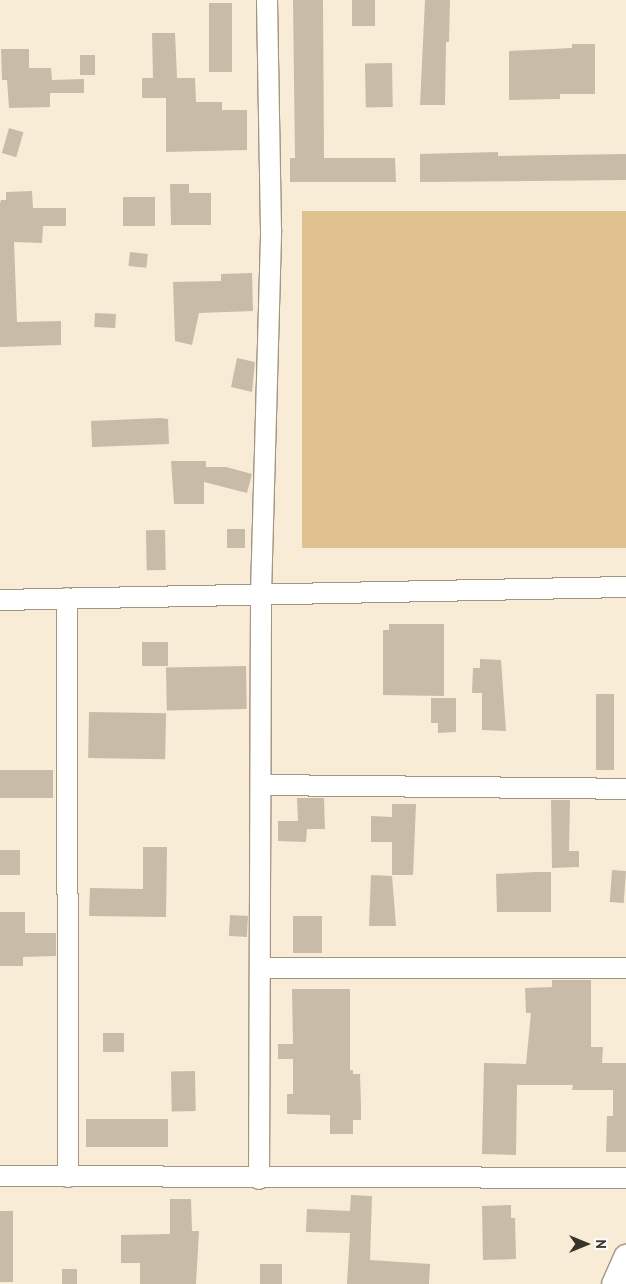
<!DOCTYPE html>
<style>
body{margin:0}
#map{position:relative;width:626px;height:1284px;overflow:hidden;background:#f9ecd7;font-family:"PT Sans",sans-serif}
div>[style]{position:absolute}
.green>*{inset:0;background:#e0c190;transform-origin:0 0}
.building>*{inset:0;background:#c8bba7;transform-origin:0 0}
.roads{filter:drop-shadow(1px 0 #a29682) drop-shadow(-1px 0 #a29682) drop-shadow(0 1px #a29682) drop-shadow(0 -1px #a29682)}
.minor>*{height:20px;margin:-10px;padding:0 10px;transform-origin:10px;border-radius:10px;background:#fff}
.tertiary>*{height:25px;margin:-12.5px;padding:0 12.5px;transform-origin:12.5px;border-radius:12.5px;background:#fff}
span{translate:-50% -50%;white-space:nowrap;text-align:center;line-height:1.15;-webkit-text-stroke:5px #fdfbf6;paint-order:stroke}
.north{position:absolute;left:561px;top:1219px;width:50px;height:50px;-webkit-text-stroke:4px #fdfbf6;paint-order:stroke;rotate:90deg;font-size:14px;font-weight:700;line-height:20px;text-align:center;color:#37322a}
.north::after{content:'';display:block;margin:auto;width:18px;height:22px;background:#37322a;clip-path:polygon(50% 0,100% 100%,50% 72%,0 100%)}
</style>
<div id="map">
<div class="green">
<i style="left:626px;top:211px;width:337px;height:324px;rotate:90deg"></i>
</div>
<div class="building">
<i style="clip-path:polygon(293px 0,323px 0,324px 158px,395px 158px,396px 182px,290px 182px,290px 158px,295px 158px)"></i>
<i style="left:352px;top:0;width:23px;height:26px"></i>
<i style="clip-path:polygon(425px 0,450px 0,449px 42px,446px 42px,445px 105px,420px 105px)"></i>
<i style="left:209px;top:3px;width:23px;height:69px"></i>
<i style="clip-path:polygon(152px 33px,175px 33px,177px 78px,195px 78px,196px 102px,222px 102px,222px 110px,247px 110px,247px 150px,166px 152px,166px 98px,142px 98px,142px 78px,153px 78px)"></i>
<i style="clip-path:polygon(572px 44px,595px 44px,595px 94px,560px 94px,560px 99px,509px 100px,509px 51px,572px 48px)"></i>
<i style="clip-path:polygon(1px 49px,29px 49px,29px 68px,51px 68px,52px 80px,84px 79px,84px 93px,50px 93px,50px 107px,9px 108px,7px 80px,2px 80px)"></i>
<i style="left:80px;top:55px;width:15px;height:20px"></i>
<i style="left:392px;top:63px;width:44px;height:27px;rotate:89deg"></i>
<i style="left:9px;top:128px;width:15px;height:26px;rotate:16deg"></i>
<i style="clip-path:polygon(498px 152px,498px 156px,626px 154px,626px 180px,420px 182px,420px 154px)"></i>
<i style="clip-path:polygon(170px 184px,189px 184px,189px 193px,211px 193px,211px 225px,171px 225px)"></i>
<i style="clip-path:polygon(32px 191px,33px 208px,66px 208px,66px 226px,43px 226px,42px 243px,14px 242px,17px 322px,61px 321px,61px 345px,0 347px,0 203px,1px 200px,6px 200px,6px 192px)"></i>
<i style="left:123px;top:197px;width:32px;height:29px"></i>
<i style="left:130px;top:252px;width:18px;height:14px;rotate:6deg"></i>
<i style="clip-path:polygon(252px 273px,253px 311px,199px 313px,192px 345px,175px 341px,173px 282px,221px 281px,221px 274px)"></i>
<i style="left:95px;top:313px;width:21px;height:14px;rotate:3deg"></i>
<i style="clip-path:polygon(237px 358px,255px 362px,252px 392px,231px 387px)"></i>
<i style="clip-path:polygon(161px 418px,168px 419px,169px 444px,92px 447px,91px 421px)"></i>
<i style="clip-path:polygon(171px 461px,206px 461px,206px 467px,226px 467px,252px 474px,247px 493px,204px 482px,204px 504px,174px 504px)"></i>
<i style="left:227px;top:529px;width:18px;height:19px"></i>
<i style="left:165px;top:530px;width:40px;height:19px;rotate:89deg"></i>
<i style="clip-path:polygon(389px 624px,444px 624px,444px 696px,383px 695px,383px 630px,389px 630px)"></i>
<i style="left:142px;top:642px;width:26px;height:24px"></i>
<i style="clip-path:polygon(480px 659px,501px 660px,506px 731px,482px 730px,482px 693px,472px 693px,473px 668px,480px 668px)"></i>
<i style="left:246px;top:666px;width:43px;height:80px;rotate:89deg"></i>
<i style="left:614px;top:694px;width:76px;height:18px;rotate:90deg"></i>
<i style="clip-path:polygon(431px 698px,456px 698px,456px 732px,438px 733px,438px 723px,431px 723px)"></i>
<i style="left:89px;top:712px;width:77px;height:46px;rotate:1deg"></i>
<i style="left:0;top:770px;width:53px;height:28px"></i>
<i style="clip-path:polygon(297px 798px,324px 798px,325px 829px,307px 829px,306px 842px,278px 841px,278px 821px,298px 821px)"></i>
<i style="clip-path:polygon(551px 800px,570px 800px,569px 851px,579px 851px,579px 867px,552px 868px)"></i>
<i style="clip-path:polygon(392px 804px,416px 804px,413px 875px,392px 875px,392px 842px,371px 842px,371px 816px,392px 817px)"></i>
<i style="clip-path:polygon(143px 847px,167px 847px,166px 917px,89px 916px,90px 888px,143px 889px)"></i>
<i style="left:0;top:850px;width:20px;height:25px"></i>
<i style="left:612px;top:870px;width:14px;height:32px;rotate:4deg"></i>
<i style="clip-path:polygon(536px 872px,551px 872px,551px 912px,497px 912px,496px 874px)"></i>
<i style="clip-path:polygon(371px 875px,392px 876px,396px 926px,369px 926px)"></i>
<i style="clip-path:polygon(0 912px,25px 912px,25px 933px,56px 933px,56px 956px,23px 957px,23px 966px,0 966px)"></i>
<i style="left:230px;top:915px;width:18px;height:21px;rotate:3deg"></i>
<i style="left:293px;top:916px;width:29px;height:37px"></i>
<i style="clip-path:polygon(552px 980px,591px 980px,591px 1047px,603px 1047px,602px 1063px,626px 1063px,626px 1152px,606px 1152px,607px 1116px,613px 1116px,613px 1090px,572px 1090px,573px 1085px,517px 1085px,516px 1155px,482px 1154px,484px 1063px,526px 1064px,531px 1013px,526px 1013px,525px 988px,552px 987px)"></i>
<i style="clip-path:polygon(292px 989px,350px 989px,350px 1070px,353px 1070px,353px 1074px,360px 1074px,361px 1106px,361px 1120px,353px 1120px,353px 1134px,330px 1134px,330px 1115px,287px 1114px,287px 1094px,293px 1094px,293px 1059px,278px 1059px,278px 1044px,293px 1044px)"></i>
<i style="left:103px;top:1033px;width:21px;height:19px"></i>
<i style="left:195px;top:1071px;width:40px;height:24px;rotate:89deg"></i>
<i style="left:86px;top:1119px;width:82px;height:28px"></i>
<i style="clip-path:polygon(351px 1195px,372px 1196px,370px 1260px,430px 1264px,429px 1284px,347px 1284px,350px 1233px,306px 1232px,307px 1209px,350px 1211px)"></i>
<i style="clip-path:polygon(170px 1199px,191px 1199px,192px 1231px,199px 1231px,196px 1284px,140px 1284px,140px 1263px,121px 1263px,121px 1235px,170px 1234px)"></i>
<i style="clip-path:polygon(511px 1205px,511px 1218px,515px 1218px,516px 1259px,483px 1260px,482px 1206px)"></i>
<i style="left:0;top:1211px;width:13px;height:71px"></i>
<i style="left:260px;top:1264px;width:22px;height:20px"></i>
<i style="left:62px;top:1269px;width:15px;height:15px"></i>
</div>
<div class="roads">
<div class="minor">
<i style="left:67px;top:598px;width:579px;rotate:89.9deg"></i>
<i style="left:0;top:600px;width:626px;rotate:-1.19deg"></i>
<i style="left:261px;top:785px;width:365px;rotate:0.6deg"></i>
<i style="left:260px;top:968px;width:366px"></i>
<i style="left:0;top:1176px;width:626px;rotate:0.18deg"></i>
<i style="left:259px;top:1179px;width:585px;rotate:-89.8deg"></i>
<i style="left:261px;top:594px;width:364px;rotate:-88.4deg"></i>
<i style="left:271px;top:230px;width:230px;rotate:-91deg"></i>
</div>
<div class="tertiary">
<i style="left:614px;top:1284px;width:30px;rotate:-66deg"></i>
</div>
</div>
<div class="north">N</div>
</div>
